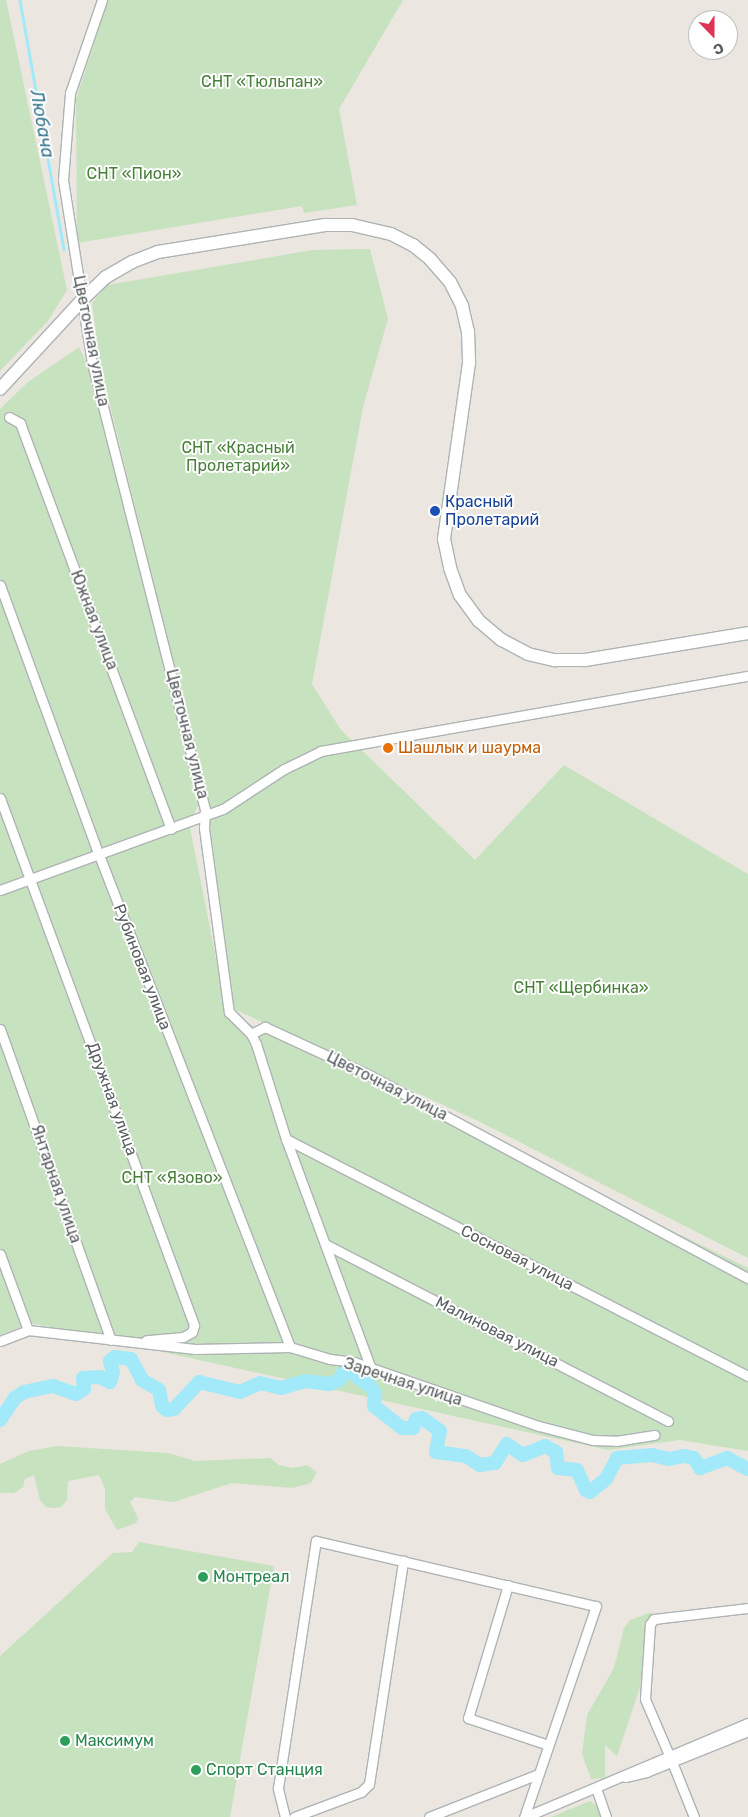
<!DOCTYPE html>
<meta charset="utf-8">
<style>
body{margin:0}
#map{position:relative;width:748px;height:1817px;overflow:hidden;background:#ebe6e0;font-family:Rubik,sans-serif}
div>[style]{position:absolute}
.green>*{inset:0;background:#c7e2be}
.stream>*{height:2.5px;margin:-1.25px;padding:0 1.25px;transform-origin:1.25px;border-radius:1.25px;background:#a2e9f9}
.river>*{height:14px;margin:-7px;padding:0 7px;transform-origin:7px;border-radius:7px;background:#a2e9f9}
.roads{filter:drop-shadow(1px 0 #aeb3b5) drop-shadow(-1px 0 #aeb3b5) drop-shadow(0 1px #aeb3b5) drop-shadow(0 -1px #aeb3b5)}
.minor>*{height:9px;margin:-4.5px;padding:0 4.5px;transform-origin:4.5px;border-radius:4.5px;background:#fff}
.secondary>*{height:12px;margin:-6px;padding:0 6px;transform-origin:6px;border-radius:6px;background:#fff}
.dots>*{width:14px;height:14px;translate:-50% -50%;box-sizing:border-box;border:2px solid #fff;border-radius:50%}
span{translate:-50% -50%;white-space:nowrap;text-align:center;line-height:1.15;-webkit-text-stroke:4px #fff;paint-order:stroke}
.park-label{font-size:16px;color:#487f39}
.street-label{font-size:16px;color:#595e60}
.transit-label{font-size:16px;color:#164399}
.left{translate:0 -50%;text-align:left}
.food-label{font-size:16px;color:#c56008}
.leisure-label{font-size:16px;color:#27864d}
.water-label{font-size:18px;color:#3a7990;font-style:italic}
.north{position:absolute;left:688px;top:10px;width:50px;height:50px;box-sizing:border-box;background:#fff;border:1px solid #bdbfbf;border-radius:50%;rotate:158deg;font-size:14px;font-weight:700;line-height:20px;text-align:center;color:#595e60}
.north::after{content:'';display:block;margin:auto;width:18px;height:22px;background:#dd3553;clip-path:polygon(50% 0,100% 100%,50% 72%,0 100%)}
</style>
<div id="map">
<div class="green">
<i style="clip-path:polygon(0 0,6px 0,67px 290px,48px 321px,0 371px)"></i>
<i style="clip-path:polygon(103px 0,403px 0,339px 109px,357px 205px,304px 213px,302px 206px,77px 243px,76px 99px,93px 47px)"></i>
<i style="clip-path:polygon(370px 249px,388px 319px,363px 407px,312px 684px,341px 730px,475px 860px,564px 765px,748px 874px,748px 1258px,478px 1121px,234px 1009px,207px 803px,100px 364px,92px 303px,107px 285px,313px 250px)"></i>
<i style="clip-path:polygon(79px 347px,87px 363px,199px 804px,189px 823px,227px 1013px,748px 1268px,748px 1451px,680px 1440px,608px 1450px,31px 1323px,0 1335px,0 409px,28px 382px)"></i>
<i style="clip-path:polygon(57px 1446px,168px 1453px,195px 1461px,270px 1458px,279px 1465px,293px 1468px,307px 1465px,317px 1472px,311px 1483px,292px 1488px,232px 1483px,174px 1502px,135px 1497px,130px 1502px,138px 1518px,136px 1523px,117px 1530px,105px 1509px,105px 1489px,99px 1475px,68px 1481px,67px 1500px,61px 1507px,55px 1508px,46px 1507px,40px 1500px,34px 1475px,25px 1479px,23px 1487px,14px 1493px,0 1493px,0 1464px,29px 1451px)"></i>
<i style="clip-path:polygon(139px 1542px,274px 1566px,230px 1817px,0 1817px,0 1656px,113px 1553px,132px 1552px)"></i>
<i style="clip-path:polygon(652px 1612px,647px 1666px,617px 1756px,605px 1745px,605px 1778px,591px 1779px,582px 1754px,587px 1715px,614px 1668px,624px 1628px,630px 1620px)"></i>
<i style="clip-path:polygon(590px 1801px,601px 1809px,600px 1817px,551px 1817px)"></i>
</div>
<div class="stream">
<i style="left:20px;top:0;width:253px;rotate:80deg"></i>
</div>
<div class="river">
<i style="left:0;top:1420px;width:27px;rotate:-56deg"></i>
<i style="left:15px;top:1398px;width:11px;rotate:-34deg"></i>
<i style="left:24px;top:1392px;width:30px;rotate:-12deg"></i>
<i style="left:53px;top:1386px;width:24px;rotate:19deg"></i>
<i style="left:76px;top:1394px;width:9px;rotate:-32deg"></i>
<i style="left:84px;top:1389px;width:11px;rotate:-95deg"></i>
<i style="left:83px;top:1378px;width:17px;rotate:-3deg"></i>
<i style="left:100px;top:1377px;width:11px;rotate:27deg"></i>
<i style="left:110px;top:1382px;width:10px;rotate:-73deg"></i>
<i style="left:113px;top:1372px;width:11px;rotate:-105deg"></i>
<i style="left:110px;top:1361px;width:6px;rotate:-39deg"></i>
<i style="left:115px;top:1357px;width:16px;rotate:7deg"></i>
<i style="left:131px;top:1359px;width:24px;rotate:62deg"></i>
<i style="left:142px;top:1380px;width:20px;rotate:30deg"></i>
<i style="left:159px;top:1390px;width:16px;rotate:79deg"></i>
<i style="left:162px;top:1406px;width:6px;rotate:39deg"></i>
<i style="left:167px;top:1410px;width:7px;rotate:-8deg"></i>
<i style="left:174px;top:1409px;width:37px;rotate:-47deg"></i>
<i style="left:199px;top:1382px;width:42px;rotate:13.7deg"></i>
<i style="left:240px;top:1392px;width:22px;rotate:-24deg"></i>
<i style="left:260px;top:1383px;width:22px;rotate:13deg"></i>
<i style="left:281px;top:1388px;width:25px;rotate:-16deg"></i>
<i style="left:305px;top:1381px;width:25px;rotate:7deg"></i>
<i style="left:330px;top:1384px;width:10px;rotate:-24deg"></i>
<i style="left:339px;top:1380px;width:13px;rotate:-61deg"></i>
<i style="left:345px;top:1369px;width:30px;rotate:34deg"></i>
<i style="left:370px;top:1386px;width:9px;rotate:54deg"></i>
<i style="left:375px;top:1393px;width:13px;rotate:94deg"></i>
<i style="left:374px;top:1406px;width:36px;rotate:38deg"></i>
<i style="left:402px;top:1428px;width:11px"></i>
<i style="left:413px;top:1428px;width:9px;rotate:-72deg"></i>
<i style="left:416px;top:1419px;width:6px;rotate:-9deg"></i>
<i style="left:422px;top:1418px;width:22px;rotate:36deg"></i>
<i style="left:440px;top:1431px;width:21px;rotate:101deg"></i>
<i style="left:436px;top:1452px;width:30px;rotate:8deg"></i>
<i style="left:466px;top:1456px;width:17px;rotate:33deg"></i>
<i style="left:480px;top:1465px;width:15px;rotate:-8deg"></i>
<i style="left:495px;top:1463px;width:22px;rotate:-58deg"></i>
<i style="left:507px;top:1444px;width:19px;rotate:35deg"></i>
<i style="left:523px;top:1455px;width:24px;rotate:-22deg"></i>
<i style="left:545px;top:1446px;width:13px;rotate:29deg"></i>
<i style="left:556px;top:1452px;width:16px;rotate:83deg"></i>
<i style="left:558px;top:1468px;width:19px;rotate:6deg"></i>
<i style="left:577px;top:1470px;width:22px;rotate:66deg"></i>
<i style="left:586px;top:1490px;width:4px;rotate:27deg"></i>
<i style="left:590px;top:1492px;width:21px;rotate:-39deg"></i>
<i style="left:606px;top:1479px;width:24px;rotate:-62deg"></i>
<i style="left:617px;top:1458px;width:35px;rotate:-5deg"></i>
<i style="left:652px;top:1455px;width:17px;rotate:13deg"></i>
<i style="left:669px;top:1459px;width:16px;rotate:-11deg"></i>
<i style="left:685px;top:1456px;width:9px;rotate:13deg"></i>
<i style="left:694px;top:1458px;width:12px;rotate:59deg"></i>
<i style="left:700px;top:1468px;width:29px;rotate:-20deg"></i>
<i style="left:727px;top:1458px;width:24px;rotate:28deg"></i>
</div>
<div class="roads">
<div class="minor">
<i style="left:102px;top:0;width:98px;rotate:109deg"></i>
<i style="left:70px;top:93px;width:87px;rotate:94.6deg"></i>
<i style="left:63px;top:180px;width:185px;rotate:81deg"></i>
<i style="left:92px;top:363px;width:460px;rotate:75.8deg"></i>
<i style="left:205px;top:809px;width:19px;rotate:93deg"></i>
<i style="left:204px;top:828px;width:186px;rotate:82.3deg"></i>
<i style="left:229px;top:1012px;width:31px;rotate:45deg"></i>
<i style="left:251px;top:1034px;width:11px;rotate:63deg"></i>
<i style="left:256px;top:1044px;width:100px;rotate:72.5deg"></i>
<i style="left:286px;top:1139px;width:245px;rotate:69.7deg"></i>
<i style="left:9px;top:417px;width:13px;rotate:29deg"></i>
<i style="left:20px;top:423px;width:433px;rotate:69.6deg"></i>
<i style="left:0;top:585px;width:288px;rotate:69.9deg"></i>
<i style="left:99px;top:855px;width:528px;rotate:68.78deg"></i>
<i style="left:0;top:798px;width:562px;rotate:69.79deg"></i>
<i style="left:194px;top:1325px;width:7px;rotate:106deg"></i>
<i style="left:192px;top:1332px;width:10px;rotate:151deg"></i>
<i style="left:183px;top:1337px;width:37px;rotate:175deg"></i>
<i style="left:0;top:890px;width:237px;rotate:-20deg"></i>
<i style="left:223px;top:809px;width:73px;rotate:-33.3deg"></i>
<i style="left:284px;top:769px;width:41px;rotate:-25.9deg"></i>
<i style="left:321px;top:751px;width:434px;rotate:-10deg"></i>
<i style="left:0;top:1029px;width:330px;rotate:70.4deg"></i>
<i style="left:251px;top:1034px;width:16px;rotate:-27deg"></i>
<i style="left:265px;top:1027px;width:115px;rotate:24.8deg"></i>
<i style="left:369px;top:1075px;width:430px;rotate:28.2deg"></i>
<i style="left:286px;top:1139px;width:519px;rotate:27.16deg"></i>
<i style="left:325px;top:1244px;width:386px;rotate:27.3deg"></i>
<i style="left:0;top:1254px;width:81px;rotate:69.8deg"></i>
<i style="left:0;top:1341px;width:30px;rotate:-21deg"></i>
<i style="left:28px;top:1330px;width:168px;rotate:6.5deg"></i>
<i style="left:195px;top:1349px;width:95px;rotate:-1.2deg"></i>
<i style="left:290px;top:1347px;width:42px;rotate:16.7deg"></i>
<i style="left:330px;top:1359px;width:24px;rotate:7deg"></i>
<i style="left:354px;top:1362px;width:196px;rotate:19.1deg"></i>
<i style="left:539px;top:1426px;width:56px;rotate:14.5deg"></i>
<i style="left:593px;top:1440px;width:23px;rotate:2deg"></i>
<i style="left:616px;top:1441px;width:39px;rotate:-9deg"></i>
<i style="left:508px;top:1585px;width:139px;rotate:106.7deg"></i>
<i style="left:468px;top:1718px;width:84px;rotate:18.6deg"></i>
<i style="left:669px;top:1755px;width:61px;rotate:-113.2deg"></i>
<i style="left:645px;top:1699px;width:75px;rotate:-86.2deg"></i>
<i style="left:650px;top:1624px;width:6px;rotate:-51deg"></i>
<i style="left:654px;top:1619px;width:95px;rotate:-6.7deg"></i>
<i style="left:672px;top:1762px;width:59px;rotate:68.2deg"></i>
<i style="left:625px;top:1777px;width:22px;rotate:-13deg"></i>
<i style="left:646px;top:1772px;width:110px;rotate:-21.9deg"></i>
<i style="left:596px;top:1788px;width:31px;rotate:71deg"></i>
<i style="left:285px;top:1817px;width:30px;rotate:-104deg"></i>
<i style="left:278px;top:1788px;width:250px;rotate:-81.3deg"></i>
<i style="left:316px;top:1541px;width:287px;rotate:13.1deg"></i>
<i style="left:596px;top:1606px;width:223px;rotate:108.8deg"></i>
<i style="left:294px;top:1817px;width:72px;rotate:-20.5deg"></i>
<i style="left:361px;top:1792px;width:11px;rotate:-45deg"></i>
<i style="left:369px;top:1784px;width:226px;rotate:-81.3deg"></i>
<i style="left:429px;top:1817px;width:117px;rotate:-21.5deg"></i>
<i style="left:525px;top:1817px;width:242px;rotate:-22.9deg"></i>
</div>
<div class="secondary">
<i style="left:0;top:389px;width:121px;rotate:-47.3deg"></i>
<i style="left:82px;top:300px;width:33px;rotate:-44deg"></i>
<i style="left:106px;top:277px;width:30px;rotate:-30deg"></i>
<i style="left:132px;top:262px;width:28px;rotate:-21deg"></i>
<i style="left:158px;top:252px;width:169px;rotate:-9.2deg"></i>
<i style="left:325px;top:225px;width:27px"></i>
<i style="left:352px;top:225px;width:40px;rotate:13deg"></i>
<i style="left:391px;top:234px;width:25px;rotate:27deg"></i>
<i style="left:413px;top:245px;width:22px;rotate:39deg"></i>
<i style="left:430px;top:259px;width:30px;rotate:49deg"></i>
<i style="left:450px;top:282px;width:27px;rotate:63deg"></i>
<i style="left:462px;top:306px;width:26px;rotate:77deg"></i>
<i style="left:468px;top:331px;width:32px;rotate:88deg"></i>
<i style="left:469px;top:363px;width:178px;rotate:98.1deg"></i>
<i style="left:444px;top:539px;width:30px;rotate:78deg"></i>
<i style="left:450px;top:568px;width:29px;rotate:70deg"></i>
<i style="left:460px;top:595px;width:32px;rotate:54deg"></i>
<i style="left:479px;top:621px;width:30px;rotate:40deg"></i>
<i style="left:502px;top:640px;width:30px;rotate:28deg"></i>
<i style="left:528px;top:654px;width:28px;rotate:13deg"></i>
<i style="left:555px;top:660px;width:30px"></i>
<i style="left:585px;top:660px;width:165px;rotate:-9.4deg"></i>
</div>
</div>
<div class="dots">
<i style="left:435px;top:511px;background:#1a4fb4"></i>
<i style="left:388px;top:748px;background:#e8710a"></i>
<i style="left:203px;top:1577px;background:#2e9e5b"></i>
<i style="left:65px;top:1741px;background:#2e9e5b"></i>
<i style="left:196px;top:1770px;background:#2e9e5b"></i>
</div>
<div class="park-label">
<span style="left:262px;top:82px">СНТ «Тюльпан»</span>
<span style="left:134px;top:174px">СНТ «Пион»</span>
<span style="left:238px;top:457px">СНТ «Красный<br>Пролетарий»</span>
<span style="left:581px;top:988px">СНТ «Щербинка»</span>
<span style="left:172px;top:1178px">СНТ «Язово»</span>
</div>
<div class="street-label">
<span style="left:91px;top:341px;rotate:79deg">Цветочная улица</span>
<span style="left:94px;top:620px;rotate:69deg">Южная улица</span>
<span style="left:187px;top:734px;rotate:76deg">Цветочная улица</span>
<span style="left:142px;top:967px;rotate:69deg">Рубиновая улица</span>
<span style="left:387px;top:1086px;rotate:27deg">Цветочная улица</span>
<span style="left:112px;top:1099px;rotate:70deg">Дружная улица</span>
<span style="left:56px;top:1184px;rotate:71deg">Янтарная улица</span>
<span style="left:517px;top:1258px;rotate:27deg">Сосновая улица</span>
<span style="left:497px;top:1332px;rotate:27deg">Малиновая улица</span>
<span style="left:403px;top:1382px;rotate:18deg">Заречная улица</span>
</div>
<div class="transit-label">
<span class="left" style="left:445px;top:511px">Красный<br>Пролетарий</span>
</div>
<div class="food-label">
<span class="left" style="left:398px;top:748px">Шашлык и шаурма</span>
</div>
<div class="leisure-label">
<span class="left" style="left:213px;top:1577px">Монтреал</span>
<span class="left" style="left:75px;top:1741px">Максимум</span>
<span class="left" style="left:206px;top:1770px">Спорт Станция</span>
</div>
<div class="water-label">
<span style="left:42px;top:124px;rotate:80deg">Любача</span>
</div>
<div class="north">С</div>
</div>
